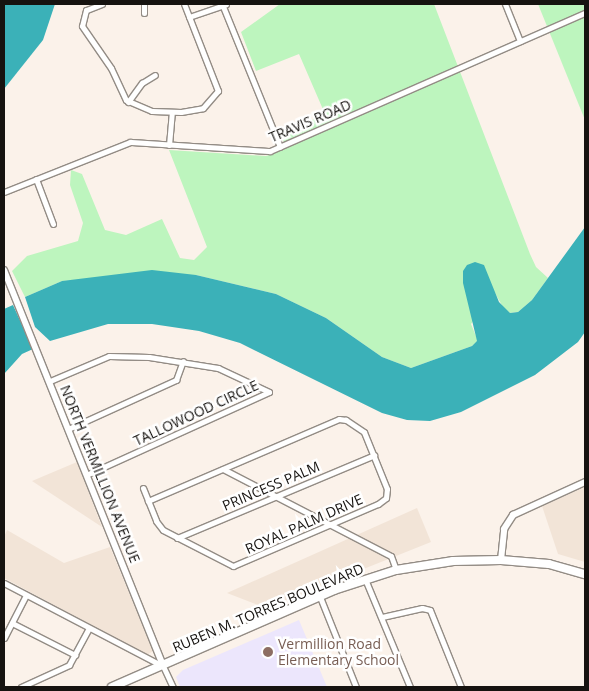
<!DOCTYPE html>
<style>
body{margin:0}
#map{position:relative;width:589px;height:691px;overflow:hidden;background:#fbf2ea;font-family:"Open Sans",sans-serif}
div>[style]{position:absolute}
.built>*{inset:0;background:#f2e4d7}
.education>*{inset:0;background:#ece6fc}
.green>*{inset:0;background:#bdf5be}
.water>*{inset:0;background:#3bb1b8}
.roads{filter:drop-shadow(1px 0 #938c85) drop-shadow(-1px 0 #938c85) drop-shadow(0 1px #938c85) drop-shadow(0 -1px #938c85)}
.minor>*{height:5px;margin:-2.5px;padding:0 2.5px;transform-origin:2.5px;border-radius:2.5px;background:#fff}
.tertiary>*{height:6px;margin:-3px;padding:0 3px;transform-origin:3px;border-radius:3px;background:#fff}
.secondary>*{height:8px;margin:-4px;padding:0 4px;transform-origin:4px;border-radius:4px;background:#fff}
.dots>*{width:14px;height:14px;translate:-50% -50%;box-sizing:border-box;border:2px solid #fff;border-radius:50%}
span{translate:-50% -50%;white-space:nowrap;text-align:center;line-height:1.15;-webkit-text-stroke:5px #fff;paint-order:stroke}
.street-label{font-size:14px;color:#161310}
.education-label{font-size:14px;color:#785e54}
.left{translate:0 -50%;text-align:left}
.frame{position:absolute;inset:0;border:5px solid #161310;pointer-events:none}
</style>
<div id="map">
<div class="built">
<i style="clip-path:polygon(77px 462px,102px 527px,32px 481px)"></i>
<i style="clip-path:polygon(585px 487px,585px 562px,558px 554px,542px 506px)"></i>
<i style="clip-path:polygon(417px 508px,431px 542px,266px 608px,227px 593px)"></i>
<i style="clip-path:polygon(7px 530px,64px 563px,110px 547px,153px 651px,147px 655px,4px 578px,4px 537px)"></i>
</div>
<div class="education">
<i style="clip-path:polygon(299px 620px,327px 687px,180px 687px,176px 677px,183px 670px)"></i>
</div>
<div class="green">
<i style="clip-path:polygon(280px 4px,434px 4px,530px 254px,536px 267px,548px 278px,532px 300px,518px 312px,510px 313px,504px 309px,495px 293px,471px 324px,478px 341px,472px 346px,411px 368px,382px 357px,326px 318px,276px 294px,196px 275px,62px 281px,25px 297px,12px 271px,27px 256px,78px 241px,83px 223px,70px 185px,71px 170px,82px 174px,105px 230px,126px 235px,162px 219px,180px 258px,194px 260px,207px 247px,169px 150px,266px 156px,285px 149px,282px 134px,325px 114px,299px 54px,256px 71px,241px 32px)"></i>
<i style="clip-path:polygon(538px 4px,585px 4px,585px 120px)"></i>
</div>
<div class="water">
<i style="clip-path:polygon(4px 4px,55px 4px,43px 40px,4px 89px)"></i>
<i style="clip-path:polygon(585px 227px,585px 332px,578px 342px,535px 375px,461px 412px,430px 421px,407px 420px,382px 413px,240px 343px,199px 331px,152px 324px,108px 324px,50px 341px,35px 327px,25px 297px,62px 281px,152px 270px,196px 275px,276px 294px,326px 318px,382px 357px,411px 368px,472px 346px,477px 341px,463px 283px,463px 271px,467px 265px,475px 262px,484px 265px,499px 302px,510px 313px,518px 312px,532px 300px)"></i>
<i style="clip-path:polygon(13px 305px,33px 349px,22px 354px,4px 374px,4px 309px)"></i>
</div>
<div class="roads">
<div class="minor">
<i style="left:102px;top:4px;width:17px;rotate:159deg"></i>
<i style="left:86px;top:10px;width:16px;rotate:104deg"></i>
<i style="left:82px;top:26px;width:51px;rotate:55.4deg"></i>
<i style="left:111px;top:68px;width:35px;rotate:65deg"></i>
<i style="left:126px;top:100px;width:28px;rotate:23deg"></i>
<i style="left:152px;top:111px;width:29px;rotate:2deg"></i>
<i style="left:181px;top:112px;width:22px;rotate:-10deg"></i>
<i style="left:203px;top:108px;width:23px;rotate:-49deg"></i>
<i style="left:218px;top:91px;width:93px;rotate:-111.3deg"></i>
<i style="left:144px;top:4px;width:9px;rotate:90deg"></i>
<i style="left:222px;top:4px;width:154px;rotate:67.9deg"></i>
<i style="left:505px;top:4px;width:40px;rotate:68deg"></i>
<i style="left:189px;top:17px;width:39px;rotate:-19deg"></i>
<i style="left:128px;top:102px;width:24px;rotate:-54deg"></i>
<i style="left:142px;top:83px;width:15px;rotate:-32deg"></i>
<i style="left:169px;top:145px;width:33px;rotate:-85deg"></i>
<i style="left:36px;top:179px;width:48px;rotate:69.3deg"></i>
<i style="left:4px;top:192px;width:136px;rotate:-21.6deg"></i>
<i style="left:130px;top:142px;width:140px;rotate:3.7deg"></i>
<i style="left:270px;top:151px;width:344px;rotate:-23.7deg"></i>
<i style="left:50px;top:381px;width:64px;rotate:-23deg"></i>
<i style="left:109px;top:356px;width:40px;rotate:1.4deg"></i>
<i style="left:149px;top:357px;width:70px;rotate:9.1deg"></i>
<i style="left:218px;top:368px;width:56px;rotate:25.2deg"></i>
<i style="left:269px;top:392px;width:199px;rotate:155.6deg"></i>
<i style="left:68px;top:429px;width:119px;rotate:-24.4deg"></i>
<i style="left:176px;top:380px;width:20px;rotate:-70deg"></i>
<i style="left:223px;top:469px;width:189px;rotate:27.4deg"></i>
<i style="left:391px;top:556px;width:15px;rotate:70deg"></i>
<i style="left:143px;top:488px;width:35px;rotate:68deg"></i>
<i style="left:156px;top:521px;width:11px;rotate:52deg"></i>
<i style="left:163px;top:530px;width:79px;rotate:27.2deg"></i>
<i style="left:233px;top:566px;width:158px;rotate:-23.2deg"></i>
<i style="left:378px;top:504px;width:10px;rotate:-37deg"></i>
<i style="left:386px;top:498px;width:9px;rotate:-84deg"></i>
<i style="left:387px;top:489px;width:61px;rotate:-112deg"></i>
<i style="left:364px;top:432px;width:22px;rotate:-146deg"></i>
<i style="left:346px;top:420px;width:7px;rotate:-172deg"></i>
<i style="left:339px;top:419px;width:208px;rotate:156.8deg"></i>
<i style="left:177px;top:538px;width:214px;rotate:-22.8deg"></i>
<i style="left:365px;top:579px;width:117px;rotate:67.4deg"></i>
<i style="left:4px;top:583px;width:179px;rotate:27.6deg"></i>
<i style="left:163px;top:666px;width:23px;rotate:65deg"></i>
<i style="left:320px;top:597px;width:97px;rotate:68.2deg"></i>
<i style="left:382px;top:617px;width:41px;rotate:-12.7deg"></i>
<i style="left:422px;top:608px;width:8px;rotate:14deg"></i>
<i style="left:430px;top:610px;width:83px;rotate:68.1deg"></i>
<i style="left:12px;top:623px;width:71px;rotate:26.9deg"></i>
<i style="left:4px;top:638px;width:48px;rotate:-62.9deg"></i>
<i style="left:21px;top:687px;width:53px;rotate:-24.6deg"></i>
<i style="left:69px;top:665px;width:42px;rotate:-61.6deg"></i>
</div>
<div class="tertiary">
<i style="left:4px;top:270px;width:427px;rotate:68.1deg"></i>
<i style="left:501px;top:560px;width:31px;rotate:-84deg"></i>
<i style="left:504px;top:529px;width:17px;rotate:-57deg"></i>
<i style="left:513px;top:515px;width:79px;rotate:-24.6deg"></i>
</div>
<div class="secondary">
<i style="left:112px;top:687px;width:242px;rotate:-23.6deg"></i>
<i style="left:334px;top:590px;width:65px;rotate:-17.9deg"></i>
<i style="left:396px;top:570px;width:58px;rotate:-9deg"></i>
<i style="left:453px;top:561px;width:48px;rotate:-1.2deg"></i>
<i style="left:501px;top:560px;width:48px;rotate:4.8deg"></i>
<i style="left:549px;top:564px;width:37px;rotate:16deg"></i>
</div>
</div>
<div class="dots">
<i style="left:268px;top:652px;background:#8d6e63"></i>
</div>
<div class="street-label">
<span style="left:310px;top:121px;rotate:-23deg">TRAVIS ROAD</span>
<span style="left:196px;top:413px;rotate:-25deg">TALLOWOOD CIRCLE</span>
<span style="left:100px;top:474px;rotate:68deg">NORTH VERMILLION AVENUE</span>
<span style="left:271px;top:486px;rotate:-23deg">PRINCESS PALM</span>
<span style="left:304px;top:524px;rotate:-24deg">ROYAL PALM DRIVE</span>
<span style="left:268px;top:608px;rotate:-23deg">RUBEN M. TORRES BOULEVARD</span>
</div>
<div class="education-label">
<span class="left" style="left:278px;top:652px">Vermillion Road<br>Elementary School</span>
</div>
<div class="frame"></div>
</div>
